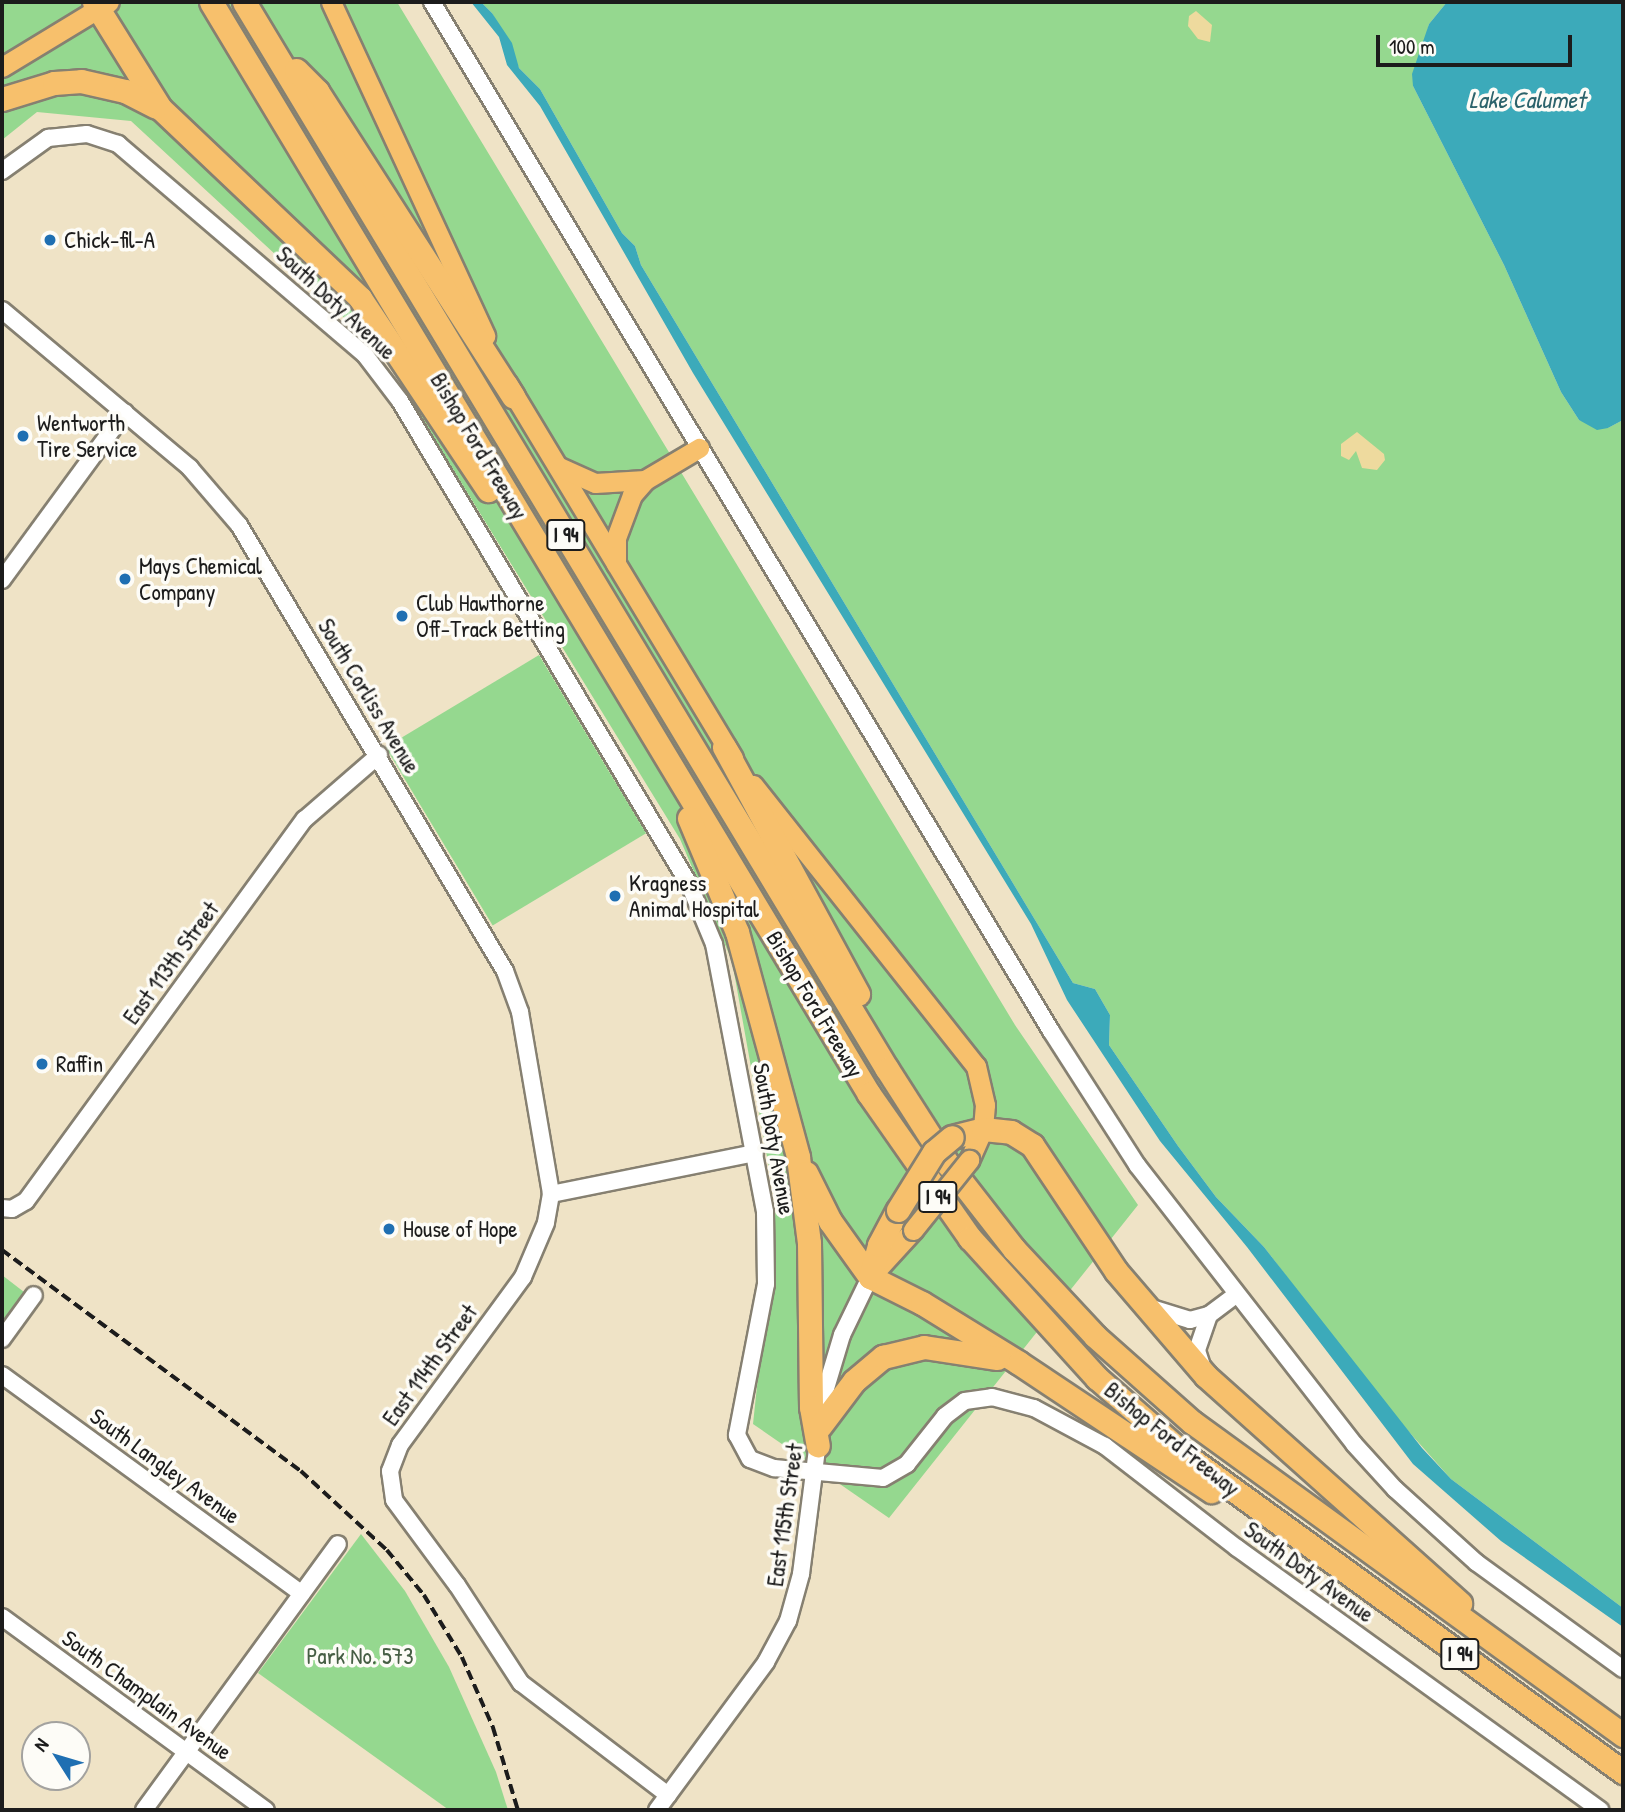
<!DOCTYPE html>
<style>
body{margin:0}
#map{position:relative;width:1625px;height:1812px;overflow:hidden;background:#efe3c6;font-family:"Patrick Hand",sans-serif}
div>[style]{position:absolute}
.green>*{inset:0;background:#95d88f;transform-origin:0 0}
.sand>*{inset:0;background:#eeda9e}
.water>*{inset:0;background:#3caaba}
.roads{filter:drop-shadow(2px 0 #868071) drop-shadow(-2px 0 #868071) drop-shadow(0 2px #868071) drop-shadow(0 -2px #868071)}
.minor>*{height:16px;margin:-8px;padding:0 8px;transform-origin:8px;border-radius:8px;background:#fff}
.major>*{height:19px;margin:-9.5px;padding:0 9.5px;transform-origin:9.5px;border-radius:9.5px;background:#f7c06c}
.highway>*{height:23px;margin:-11.5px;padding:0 11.5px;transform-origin:11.5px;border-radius:11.5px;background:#f7c06c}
.rail>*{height:3.5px;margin-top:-1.75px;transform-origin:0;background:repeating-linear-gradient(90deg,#1c1c1c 0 10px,transparent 0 15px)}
.bridges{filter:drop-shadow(2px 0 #868071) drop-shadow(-2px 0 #868071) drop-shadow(0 2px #868071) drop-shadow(0 -2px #868071)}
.major-bridge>*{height:19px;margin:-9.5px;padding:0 9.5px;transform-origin:9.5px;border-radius:9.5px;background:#f7c06c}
.highway-bridge>*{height:23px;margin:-11.5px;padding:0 11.5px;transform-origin:11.5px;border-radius:11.5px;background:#f7c06c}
.dots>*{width:19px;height:19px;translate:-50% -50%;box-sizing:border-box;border:4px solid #fdfcf7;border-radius:50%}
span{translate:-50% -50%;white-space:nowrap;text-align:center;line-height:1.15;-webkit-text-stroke:7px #fdfcf7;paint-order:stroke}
.shield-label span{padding:2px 5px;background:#fdfcf7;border:2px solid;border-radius:5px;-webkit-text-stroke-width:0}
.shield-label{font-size:21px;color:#1c1c1c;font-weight:700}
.poi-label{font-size:23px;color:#1c1c1c}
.left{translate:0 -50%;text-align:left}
.street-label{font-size:23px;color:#1c1c1c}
.park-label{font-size:23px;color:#465e44}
.water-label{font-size:24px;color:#2c636b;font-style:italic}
.frame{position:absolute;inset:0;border:4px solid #1c1c1c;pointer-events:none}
.north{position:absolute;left:21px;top:1721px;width:70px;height:70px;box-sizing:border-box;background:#fdfcf7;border:2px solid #a3a29f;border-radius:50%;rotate:307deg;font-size:19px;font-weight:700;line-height:28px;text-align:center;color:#1c1c1c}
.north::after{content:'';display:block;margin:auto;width:24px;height:32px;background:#1f6fb2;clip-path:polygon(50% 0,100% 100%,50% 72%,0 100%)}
.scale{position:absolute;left:1376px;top:35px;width:196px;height:32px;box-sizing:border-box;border:4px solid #1c1c1c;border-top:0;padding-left:9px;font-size:21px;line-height:24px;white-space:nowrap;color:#1c1c1c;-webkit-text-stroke:5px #fdfcf7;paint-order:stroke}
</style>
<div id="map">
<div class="green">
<i style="clip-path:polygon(2px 2px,397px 2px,1015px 1025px,1138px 1205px,889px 1518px,753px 1424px,776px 1207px,732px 961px,680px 839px,381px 352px,131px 121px,37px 112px,2px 140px)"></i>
<i style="clip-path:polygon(481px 2px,1447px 2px,1429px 24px,1413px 86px,1504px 265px,1561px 392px,1579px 420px,1608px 428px,1623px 420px,1623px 1608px,1451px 1479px,1386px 1406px,1264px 1247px,1216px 1197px,1178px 1146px,1109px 1045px,1110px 1015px,1095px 989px,1073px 983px,641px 265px,635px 246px,622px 233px,540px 89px,519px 68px,492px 13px)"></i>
<i style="left:539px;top:655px;width:208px;height:179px;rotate:59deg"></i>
<i style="clip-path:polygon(2px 1275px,24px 1292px,2px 1322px)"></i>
<i style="clip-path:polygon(361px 1534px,405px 1591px,449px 1667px,496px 1772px,508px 1810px,449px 1810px,258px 1673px)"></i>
</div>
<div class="sand">
<i style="clip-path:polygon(1196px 11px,1212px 25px,1210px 42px,1198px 39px,1188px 26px,1189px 16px)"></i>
<i style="clip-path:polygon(1357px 432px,1384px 454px,1385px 460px,1377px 470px,1362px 468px,1356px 451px,1349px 460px,1341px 456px,1341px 444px)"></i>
</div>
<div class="water">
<i style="clip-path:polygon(471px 2px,481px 2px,492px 13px,512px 43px,519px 68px,540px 89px,622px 233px,635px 246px,641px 265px,1073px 983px,1095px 989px,1110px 1015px,1109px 1045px,1178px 1146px,1216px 1197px,1264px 1247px,1422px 1448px,1451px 1479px,1623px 1608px,1623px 1627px,1501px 1541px,1413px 1464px,1247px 1247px,1160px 1141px,1067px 1000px,1031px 924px,693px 373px,540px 106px,507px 65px,499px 37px)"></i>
<i style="clip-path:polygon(1447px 2px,1623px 2px,1623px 420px,1608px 428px,1597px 430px,1579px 420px,1561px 392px,1504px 265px,1413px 86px,1412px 74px,1429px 24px)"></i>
</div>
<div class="roads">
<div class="minor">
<i style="left:432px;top:2px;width:1201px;rotate:58.97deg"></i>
<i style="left:1051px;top:1031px;width:159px;rotate:57.3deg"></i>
<i style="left:1137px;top:1165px;width:353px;rotate:52.1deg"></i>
<i style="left:1354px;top:1444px;width:61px;rotate:47.7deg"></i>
<i style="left:1395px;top:1489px;width:110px;rotate:42.1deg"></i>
<i style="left:1477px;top:1563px;width:180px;rotate:36deg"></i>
<i style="left:2px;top:171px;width:57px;rotate:-35.7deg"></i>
<i style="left:48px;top:138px;width:39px;rotate:-6deg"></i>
<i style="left:87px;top:134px;width:33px;rotate:18deg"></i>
<i style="left:118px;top:144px;width:325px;rotate:40.5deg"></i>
<i style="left:365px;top:355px;width:58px;rotate:52.7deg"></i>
<i style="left:400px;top:401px;width:563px;rotate:59.11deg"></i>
<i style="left:689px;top:884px;width:65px;rotate:67.4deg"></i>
<i style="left:714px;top:944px;width:273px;rotate:79.2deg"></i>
<i style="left:765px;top:1212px;width:72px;rotate:89.2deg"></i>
<i style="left:766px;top:1284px;width:154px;rotate:100.9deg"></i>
<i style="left:737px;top:1435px;width:27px;rotate:62deg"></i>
<i style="left:750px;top:1459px;width:26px;rotate:21deg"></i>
<i style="left:774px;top:1468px;width:109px;rotate:5.2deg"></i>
<i style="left:883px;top:1478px;width:28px;rotate:-30deg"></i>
<i style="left:907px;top:1464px;width:61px;rotate:-51.6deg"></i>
<i style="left:945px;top:1416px;width:25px;rotate:-37deg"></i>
<i style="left:965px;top:1401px;width:27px;rotate:-8deg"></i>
<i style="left:992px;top:1397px;width:43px;rotate:14.7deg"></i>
<i style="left:1034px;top:1408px;width:81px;rotate:28.2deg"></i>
<i style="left:1105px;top:1446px;width:167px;rotate:37.7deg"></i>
<i style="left:1237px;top:1548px;width:448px;rotate:35.8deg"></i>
<i style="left:2px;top:310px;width:246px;rotate:40deg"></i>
<i style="left:190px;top:468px;width:75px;rotate:49.3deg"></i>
<i style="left:239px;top:525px;width:519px;rotate:59.19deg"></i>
<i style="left:505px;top:971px;width:44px;rotate:69.9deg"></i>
<i style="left:520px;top:1012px;width:185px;rotate:80.3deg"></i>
<i style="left:551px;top:1194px;width:29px;rotate:100deg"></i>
<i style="left:546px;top:1223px;width:59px;rotate:113.1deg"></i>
<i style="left:523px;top:1277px;width:208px;rotate:126.2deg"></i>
<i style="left:400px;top:1445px;width:28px;rotate:111deg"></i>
<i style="left:390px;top:1471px;width:29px;rotate:82deg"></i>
<i style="left:394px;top:1500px;width:106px;rotate:53.5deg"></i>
<i style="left:457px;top:1585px;width:117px;rotate:56.9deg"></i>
<i style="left:521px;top:1683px;width:185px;rotate:37.3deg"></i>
<i style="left:2px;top:580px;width:208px;rotate:-53.8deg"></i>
<i style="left:551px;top:1194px;width:208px;rotate:-11.4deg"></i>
<i style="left:2px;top:1208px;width:10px;rotate:6deg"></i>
<i style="left:12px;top:1209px;width:16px;rotate:-30deg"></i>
<i style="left:26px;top:1201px;width:473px;rotate:-53.9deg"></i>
<i style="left:305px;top:819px;width:98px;rotate:-40.9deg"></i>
<i style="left:1148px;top:1307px;width:44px;rotate:17.2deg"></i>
<i style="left:1190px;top:1320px;width:20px;rotate:-15deg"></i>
<i style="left:1209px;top:1315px;width:34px;rotate:-37deg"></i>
<i style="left:2px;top:1339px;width:54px;rotate:-54deg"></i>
<i style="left:1203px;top:1369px;width:20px;rotate:-108deg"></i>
<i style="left:1197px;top:1350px;width:37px;rotate:-71deg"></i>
<i style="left:2px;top:1375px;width:371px;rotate:36.1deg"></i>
<i style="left:2px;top:1617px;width:327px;rotate:36.2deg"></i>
<i style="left:144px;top:1810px;width:329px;rotate:-53.9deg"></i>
<i style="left:657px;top:1810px;width:184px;rotate:-53.6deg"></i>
<i style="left:766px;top:1662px;width:47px;rotate:-61.8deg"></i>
<i style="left:788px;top:1621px;width:49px;rotate:-74.5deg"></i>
<i style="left:801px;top:1574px;width:180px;rotate:-82.7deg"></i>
<i style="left:824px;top:1395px;width:63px;rotate:-73.3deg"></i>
<i style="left:842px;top:1335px;width:64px;rotate:-64.2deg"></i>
</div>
<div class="major">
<i style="left:331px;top:2px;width:368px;rotate:65.2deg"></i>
<i style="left:2px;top:67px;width:125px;rotate:-31.3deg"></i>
<i style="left:507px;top:383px;width:438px;rotate:58.9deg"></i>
<i style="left:559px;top:467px;width:39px;rotate:24deg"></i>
<i style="left:595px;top:483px;width:50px;rotate:-3.4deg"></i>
<i style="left:616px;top:564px;width:26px;rotate:-90deg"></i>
<i style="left:616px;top:538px;width:46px;rotate:-69.6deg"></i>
<i style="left:632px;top:495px;width:20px;rotate:-49deg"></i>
<i style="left:645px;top:480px;width:63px;rotate:-30.7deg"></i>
<i style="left:753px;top:785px;width:359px;rotate:51.6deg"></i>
<i style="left:976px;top:1066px;width:40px;rotate:77deg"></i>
<i style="left:985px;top:1105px;width:24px;rotate:95deg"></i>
<i style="left:983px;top:1129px;width:34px;rotate:114deg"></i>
<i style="left:870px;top:1277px;width:64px;rotate:-47.5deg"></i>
</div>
<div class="highway">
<i style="left:94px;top:2px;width:125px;rotate:58.1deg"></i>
<i style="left:160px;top:108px;width:276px;rotate:43.5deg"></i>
<i style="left:360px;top:298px;width:231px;rotate:56.3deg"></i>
<i style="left:211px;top:2px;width:1275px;rotate:58.93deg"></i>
<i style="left:869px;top:1094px;width:176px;rotate:55deg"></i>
<i style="left:970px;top:1238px;width:189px;rotate:47.8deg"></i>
<i style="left:1097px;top:1378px;width:116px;rotate:41.1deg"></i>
<i style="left:1184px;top:1454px;width:542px;rotate:35.92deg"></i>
<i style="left:244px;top:2px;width:1246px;rotate:58.93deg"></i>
<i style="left:887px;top:1069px;width:112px;rotate:57.4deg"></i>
<i style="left:947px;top:1163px;width:109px;rotate:52.1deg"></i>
<i style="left:1014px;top:1249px;width:119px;rotate:47deg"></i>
<i style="left:1095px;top:1336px;width:130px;rotate:41.6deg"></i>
<i style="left:1192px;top:1422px;width:533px;rotate:35.99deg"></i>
<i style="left:296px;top:70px;width:30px;rotate:45deg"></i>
<i style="left:317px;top:91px;width:363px;rotate:57.3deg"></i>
<i style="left:2px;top:99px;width:54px;rotate:-17.1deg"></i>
<i style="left:54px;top:83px;width:27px;rotate:-4deg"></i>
<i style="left:81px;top:81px;width:45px;rotate:12.8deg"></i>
<i style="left:125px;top:91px;width:34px;rotate:27deg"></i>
<i style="left:724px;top:747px;width:281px;rotate:61.5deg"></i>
<i style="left:689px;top:818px;width:124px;rotate:67.2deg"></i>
<i style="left:737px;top:932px;width:233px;rotate:74.8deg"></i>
<i style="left:798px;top:1157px;width:87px;rotate:82.7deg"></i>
<i style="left:809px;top:1243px;width:164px;rotate:89.3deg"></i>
<i style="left:811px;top:1407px;width:39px;rotate:80deg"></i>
<i style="left:952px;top:1137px;width:32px;rotate:-14deg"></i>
<i style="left:983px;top:1129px;width:28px;rotate:6deg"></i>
<i style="left:1011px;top:1132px;width:25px;rotate:32deg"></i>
<i style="left:1032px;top:1145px;width:151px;rotate:56.3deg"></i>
<i style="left:1116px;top:1271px;width:138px;rotate:49.4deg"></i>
<i style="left:1206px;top:1376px;width:341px;rotate:41.8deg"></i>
<i style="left:806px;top:1173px;width:54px;rotate:63.4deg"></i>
<i style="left:830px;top:1221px;width:69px;rotate:54.5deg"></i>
<i style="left:870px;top:1277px;width:58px;rotate:26.6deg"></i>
<i style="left:922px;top:1303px;width:114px;rotate:31.7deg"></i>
<i style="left:1019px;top:1363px;width:231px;rotate:33.7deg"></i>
<i style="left:870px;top:1277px;width:33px;rotate:-74deg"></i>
<i style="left:879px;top:1245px;width:40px;rotate:-62deg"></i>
<i style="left:820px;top:1426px;width:56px;rotate:-52.9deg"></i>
<i style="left:854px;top:1381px;width:38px;rotate:-40deg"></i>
<i style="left:883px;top:1357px;width:42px;rotate:-13.7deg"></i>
<i style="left:924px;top:1347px;width:74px;rotate:8.6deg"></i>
</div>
</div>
<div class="rail">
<i style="left:2px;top:1250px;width:372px;rotate:36.5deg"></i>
<i style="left:301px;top:1471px;width:117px;rotate:42.6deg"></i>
<i style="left:387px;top:1550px;width:58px;rotate:50.6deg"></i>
<i style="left:424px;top:1595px;width:73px;rotate:58.5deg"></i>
<i style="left:462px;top:1657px;width:77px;rotate:66.1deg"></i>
<i style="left:493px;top:1727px;width:87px;rotate:73.2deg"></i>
</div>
<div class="bridges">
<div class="major-bridge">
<i style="left:913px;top:1230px;width:90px;rotate:-51.3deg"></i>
</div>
<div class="highway-bridge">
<i style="left:898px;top:1210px;width:68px;rotate:-58.2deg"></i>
<i style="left:934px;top:1152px;width:23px;rotate:-40deg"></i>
</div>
</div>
<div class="dots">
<i style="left:50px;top:240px;background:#1f6fb2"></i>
<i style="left:23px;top:436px;background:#1f6fb2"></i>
<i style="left:125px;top:579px;background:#1f6fb2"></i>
<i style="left:402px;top:616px;background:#1f6fb2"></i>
<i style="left:615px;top:896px;background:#1f6fb2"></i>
<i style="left:42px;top:1064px;background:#1f6fb2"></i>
<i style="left:389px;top:1229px;background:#1f6fb2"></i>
</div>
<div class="shield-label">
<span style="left:566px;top:535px">I 94</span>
<span style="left:938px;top:1197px">I 94</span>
<span style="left:1460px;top:1654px">I 94</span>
</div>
<div class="poi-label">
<span class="left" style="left:64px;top:240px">Chick-fil-A</span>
<span class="left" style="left:37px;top:436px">Wentworth<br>Tire Service</span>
<span class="left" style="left:139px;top:579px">Mays Chemical<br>Company</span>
<span class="left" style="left:416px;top:616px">Club Hawthorne<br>Off-Track Betting</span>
<span class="left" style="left:629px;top:896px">Kragness<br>Animal Hospital</span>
<span class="left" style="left:56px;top:1064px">Raffin</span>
<span class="left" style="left:403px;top:1229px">House of Hope</span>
</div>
<div class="street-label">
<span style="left:336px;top:303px;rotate:43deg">South Doty Avenue</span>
<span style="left:479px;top:446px;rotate:59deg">Bishop Ford Freeway</span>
<span style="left:369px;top:696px;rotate:59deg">South Corliss Avenue</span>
<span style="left:171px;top:963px;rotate:-54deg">East 113th Street</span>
<span style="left:815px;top:1004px;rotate:59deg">Bishop Ford Freeway</span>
<span style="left:774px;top:1139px;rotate:80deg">South Doty Avenue</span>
<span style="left:430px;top:1365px;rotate:-54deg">East 114th Street</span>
<span style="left:1172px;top:1439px;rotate:39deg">Bishop Ford Freeway</span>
<span style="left:165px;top:1466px;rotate:36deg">South Langley Avenue</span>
<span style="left:785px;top:1515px;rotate:-82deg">East 115th Street</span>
<span style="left:1309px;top:1572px;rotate:36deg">South Doty Avenue</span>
<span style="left:147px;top:1695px;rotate:36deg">South Champlain Avenue</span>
</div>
<div class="park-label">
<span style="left:360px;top:1656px">Park No. 573</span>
</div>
<div class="water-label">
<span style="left:1527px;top:100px">Lake Calumet</span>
</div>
<div class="frame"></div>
<div class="north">N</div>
<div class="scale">100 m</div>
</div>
